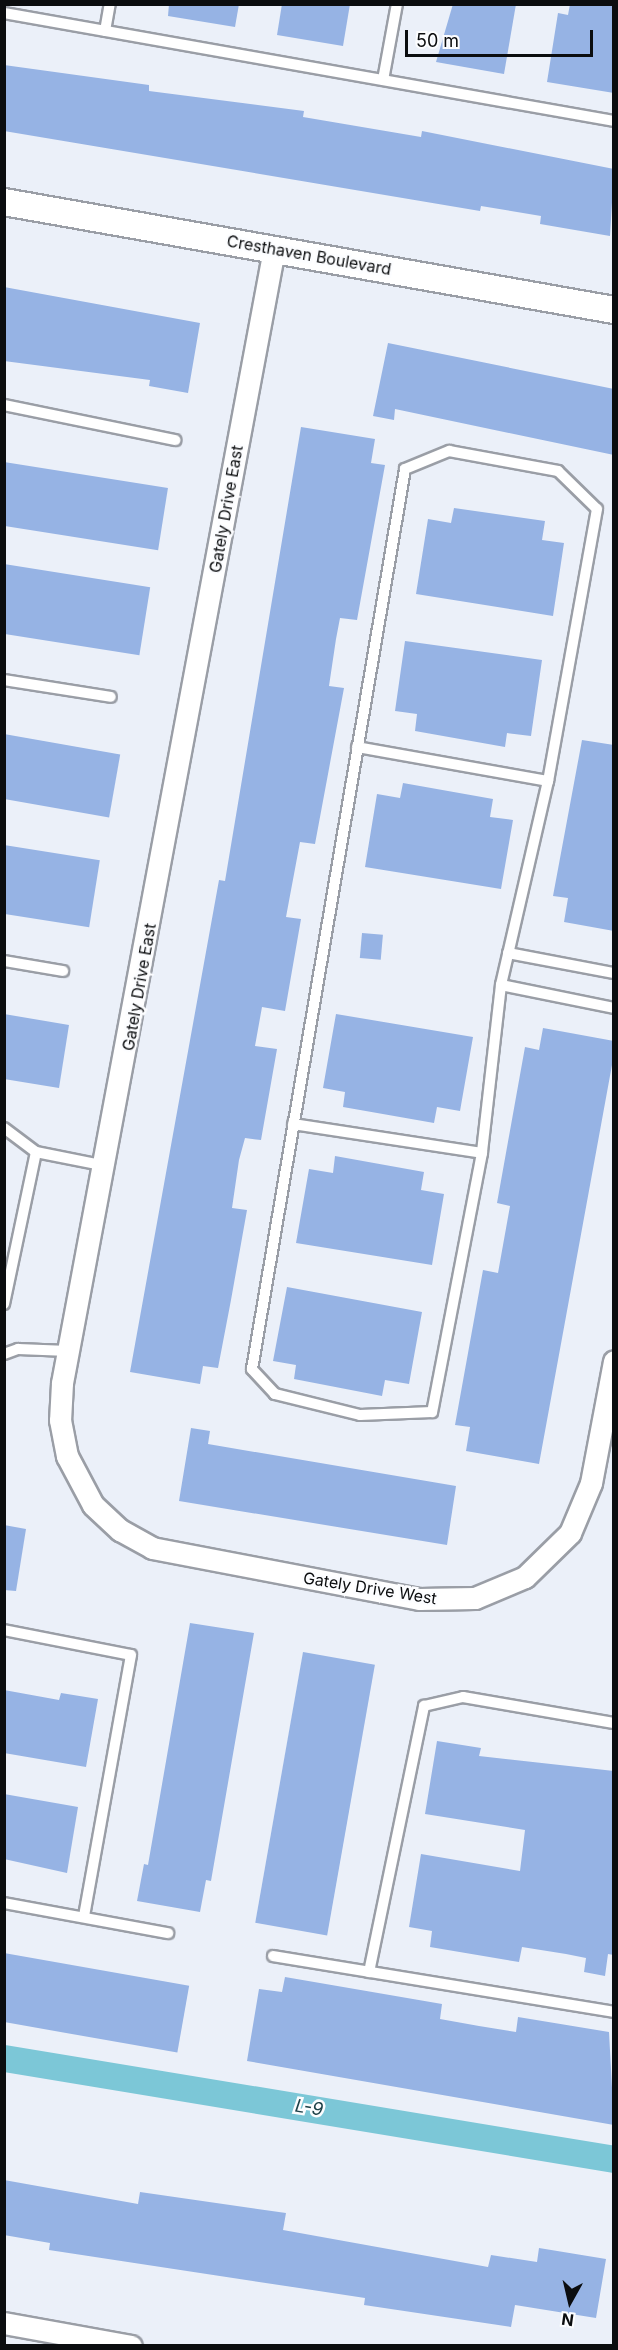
<!DOCTYPE html>
<style>
body{margin:0}
#map{position:relative;width:618px;height:2350px;overflow:hidden;background:#ebf0f9;font-family:Inter,sans-serif}
div>[style]{position:absolute}
.canal>*{height:27px;margin:-13.5px;padding:0 13.5px;transform-origin:13.5px;border-radius:13.5px;background:#7cc7d7}
.building>*{inset:0;background:#96b3e4;transform-origin:0 0}
.roads{filter:drop-shadow(2px 0 #9a9ea6) drop-shadow(-2px 0 #9a9ea6) drop-shadow(0 2px #9a9ea6) drop-shadow(0 -2px #9a9ea6)}
.service>*{height:10px;margin:-5px;padding:0 5px;transform-origin:5px;border-radius:5px;background:#fff}
.minor>*{height:21px;margin:-10.5px;padding:0 10.5px;transform-origin:10.5px;border-radius:10.5px;background:#fff}
.tertiary>*{height:26px;margin:-13px;padding:0 13px;transform-origin:13px;border-radius:13px;background:#fff}
span{translate:-50% -50%;white-space:nowrap;text-align:center;line-height:1.15;-webkit-text-stroke:5px #fcfdff;paint-order:stroke}
.street-label{font-size:16px;color:#0b0d0f}
.water-label{font-size:18px;color:#1d4148;font-style:italic}
.frame{position:absolute;inset:0;border:6px solid #0b0d0f;pointer-events:none}
.north{position:absolute;left:540px;top:2272px;width:60px;height:60px;-webkit-text-stroke:4px #fcfdff;paint-order:stroke;rotate:188deg;font-size:16px;font-weight:700;line-height:24px;text-align:center;color:#0b0d0f}
.north::after{content:'';display:block;margin:auto;width:21px;height:27px;background:#0b0d0f;clip-path:polygon(50% 0,100% 100%,50% 72%,0 100%)}
.scale{position:absolute;left:405px;top:30px;width:188px;height:27px;box-sizing:border-box;border:3px solid #0b0d0f;border-top:0;padding-left:8px;font-size:18px;line-height:21px;white-space:nowrap;color:#0b0d0f;-webkit-text-stroke:4px #fcfdff;paint-order:stroke}
</style>
<div id="map">
<div class="canal">
<i style="left:4px;top:2058px;width:618px;rotate:9.4deg"></i>
</div>
<div class="building">
<i style="clip-path:polygon(169px 4px,239px 4px,235px 27px,168px 16px)"></i>
<i style="clip-path:polygon(282px 4px,350px 4px,343px 46px,277px 35px)"></i>
<i style="clip-path:polygon(453px 4px,516px 4px,504px 74px,436px 62px)"></i>
<i style="clip-path:polygon(570px 4px,614px 4px,614px 93px,547px 82px,558px 13px,568px 15px)"></i>
<i style="clip-path:polygon(4px 65px,149px 85px,149px 91px,304px 111px,303px 117px,421px 137px,422px 131px,614px 169px,610px 236px,540px 224px,541px 216px,481px 206px,480px 211px,4px 131px)"></i>
<i style="clip-path:polygon(4px 287px,200px 323px,188px 393px,149px 386px,150px 380px,4px 361px)"></i>
<i style="clip-path:polygon(388px 343px,614px 389px,614px 455px,395px 409px,394px 420px,373px 416px)"></i>
<i style="clip-path:polygon(301px 427px,375px 439px,371px 463px,385px 465px,357px 620px,340px 618px,336px 639px,329px 686px,344px 688px,315px 844px,300px 842px,286px 917px,301px 919px,285px 1011px,262px 1007px,255px 1046px,277px 1049px,261px 1140px,245px 1138px,239px 1160px,232px 1208px,247px 1210px,231px 1300px,218px 1368px,203px 1366px,200px 1384px,130px 1372px,219px 880px,225px 881px)"></i>
<i style="left:4px;top:462px;width:166px;height:63px;rotate:9deg"></i>
<i style="clip-path:polygon(454px 508px,545px 521px,542px 540px,564px 543px,553px 616px,416px 594px,428px 519px,451px 523px)"></i>
<i style="left:4px;top:564px;width:148px;height:69px;rotate:9deg"></i>
<i style="clip-path:polygon(405px 641px,542px 660px,531px 736px,507px 733px,505px 747px,415px 731px,417px 714px,395px 711px)"></i>
<i style="left:4px;top:734px;width:118px;height:64px;rotate:10deg"></i>
<i style="clip-path:polygon(582px 740px,614px 745px,614px 931px,564px 922px,568px 898px,553px 896px)"></i>
<i style="clip-path:polygon(403px 783px,493px 799px,490px 817px,513px 820px,501px 889px,365px 867px,377px 794px,400px 798px)"></i>
<i style="left:4px;top:845px;width:97px;height:68px;rotate:9deg"></i>
<i style="left:362px;top:933px;width:21px;height:25px;rotate:5deg"></i>
<i style="clip-path:polygon(4px 1014px,69px 1025px,59px 1088px,4px 1079px)"></i>
<i style="clip-path:polygon(336px 1014px,473px 1037px,460px 1111px,437px 1107px,434px 1123px,343px 1107px,345px 1092px,323px 1088px)"></i>
<i style="clip-path:polygon(543px 1028px,614px 1041px,614px 1054px,539px 1464px,466px 1451px,470px 1427px,455px 1425px,483px 1270px,498px 1273px,510px 1206px,497px 1203px,525px 1047px,539px 1050px)"></i>
<i style="clip-path:polygon(335px 1156px,424px 1172px,421px 1190px,444px 1194px,432px 1265px,296px 1243px,309px 1169px,333px 1173px)"></i>
<i style="clip-path:polygon(287px 1287px,422px 1312px,409px 1384px,385px 1380px,382px 1396px,294px 1379px,296px 1365px,273px 1361px)"></i>
<i style="clip-path:polygon(191px 1428px,210px 1431px,208px 1444px,456px 1486px,447px 1545px,179px 1501px)"></i>
<i style="clip-path:polygon(4px 1525px,26px 1529px,16px 1591px,4px 1590px)"></i>
<i style="clip-path:polygon(190px 1623px,254px 1633px,211px 1881px,206px 1880px,200px 1912px,137px 1901px,144px 1864px,148px 1865px)"></i>
<i style="left:303px;top:1652px;width:73px;height:275px;rotate:10deg"></i>
<i style="clip-path:polygon(4px 1690px,59px 1700px,61px 1693px,98px 1699px,86px 1767px,4px 1753px)"></i>
<i style="clip-path:polygon(437px 1741px,481px 1748px,479px 1756px,614px 1771px,614px 1955px,608px 1954px,605px 1976px,584px 1972px,586px 1958px,566px 1954px,522px 1947px,519px 1962px,430px 1947px,432px 1931px,409px 1927px,421px 1854px,520px 1871px,525px 1830px,425px 1814px)"></i>
<i style="clip-path:polygon(4px 1794px,78px 1807px,67px 1873px,4px 1859px)"></i>
<i style="left:4px;top:1953px;width:188px;height:68px;rotate:10deg"></i>
<i style="clip-path:polygon(285px 1977px,442px 2004px,440px 2019px,479px 2026px,516px 2032px,518px 2017px,609px 2032px,614px 2125px,247px 2061px,259px 1989px,282px 1992px)"></i>
<i style="clip-path:polygon(4px 2180px,138px 2204px,140px 2192px,286px 2213px,283px 2230px,488px 2267px,491px 2255px,537px 2262px,539px 2248px,606px 2259px,596px 2318px,515px 2305px,511px 2327px,364px 2305px,365px 2298px,49px 2250px,50px 2243px,4px 2235px)"></i>
</div>
<div class="roads">
<div class="service">
<i style="left:4px;top:13px;width:619px;rotate:10.04deg"></i>
<i style="left:105px;top:31px;width:27px;rotate:-80deg"></i>
<i style="left:383px;top:80px;width:77px;rotate:-79.6deg"></i>
<i style="left:4px;top:405px;width:175px;rotate:11.6deg"></i>
<i style="left:449px;top:451px;width:111px;rotate:10.4deg"></i>
<i style="left:558px;top:471px;width:54px;rotate:44.3deg"></i>
<i style="left:597px;top:509px;width:276px;rotate:100.2deg"></i>
<i style="left:548px;top:781px;width:209px;rotate:103deg"></i>
<i style="left:501px;top:985px;width:169px;rotate:96.5deg"></i>
<i style="left:482px;top:1153px;width:264px;rotate:100.9deg"></i>
<i style="left:432px;top:1412px;width:72px;rotate:177.6deg"></i>
<i style="left:360px;top:1415px;width:88px;rotate:-166.1deg"></i>
<i style="left:275px;top:1394px;width:34px;rotate:-133deg"></i>
<i style="left:252px;top:1369px;width:913px;rotate:-80.35deg"></i>
<i style="left:405px;top:469px;width:48px;rotate:-22.2deg"></i>
<i style="left:4px;top:680px;width:108px;rotate:9deg"></i>
<i style="left:357px;top:747px;width:194px;rotate:10.1deg"></i>
<i style="left:508px;top:953px;width:108px;rotate:10.7deg"></i>
<i style="left:4px;top:961px;width:60px;rotate:9.6deg"></i>
<i style="left:501px;top:985px;width:115px;rotate:11.5deg"></i>
<i style="left:293px;top:1124px;width:191px;rotate:8.7deg"></i>
<i style="left:4px;top:1128px;width:40px;rotate:37deg"></i>
<i style="left:36px;top:1152px;width:71px;rotate:11.3deg"></i>
<i style="left:4px;top:1304px;width:155px;rotate:-78.1deg"></i>
<i style="left:4px;top:1354px;width:15px;rotate:-20deg"></i>
<i style="left:18px;top:1349px;width:50px;rotate:2.3deg"></i>
<i style="left:4px;top:1630px;width:129px;rotate:11.1deg"></i>
<i style="left:131px;top:1655px;width:266px;rotate:100.2deg"></i>
<i style="left:4px;top:1903px;width:167px;rotate:10.4deg"></i>
<i style="left:273px;top:1956px;width:346px;rotate:9.3deg"></i>
<i style="left:369px;top:1972px;width:272px;rotate:-78.3deg"></i>
<i style="left:424px;top:1706px;width:40px;rotate:-13deg"></i>
<i style="left:463px;top:1697px;width:153px;rotate:9.8deg"></i>
</div>
<div class="minor">
<i style="left:274px;top:249px;width:1154px;rotate:100.59deg"></i>
<i style="left:62px;top:1383px;width:37px;rotate:93deg"></i>
<i style="left:60px;top:1420px;width:37px;rotate:79deg"></i>
<i style="left:67px;top:1456px;width:55px;rotate:62deg"></i>
<i style="left:93px;top:1505px;width:37px;rotate:43deg"></i>
<i style="left:120px;top:1530px;width:37px;rotate:29deg"></i>
<i style="left:152px;top:1548px;width:272px;rotate:10.8deg"></i>
<i style="left:419px;top:1599px;width:56px;rotate:-1deg"></i>
<i style="left:475px;top:1598px;width:54px;rotate:-22.8deg"></i>
<i style="left:525px;top:1577px;width:63px;rotate:-44.4deg"></i>
<i style="left:570px;top:1533px;width:54px;rotate:-67.2deg"></i>
<i style="left:591px;top:1483px;width:124px;rotate:-79.3deg"></i>
<i style="left:4px;top:2323px;width:129px;rotate:10.3deg"></i>
</div>
<div class="tertiary">
<i style="left:4px;top:202px;width:619px;rotate:10.04deg"></i>
</div>
</div>
<div class="street-label">
<span style="left:309px;top:255px;rotate:10deg">Cresthaven Boulevard</span>
<span style="left:226px;top:509px;rotate:-80deg">Gately Drive East</span>
<span style="left:139px;top:987px;rotate:-80deg">Gately Drive East</span>
<span style="left:370px;top:1588px;rotate:9deg">Gately Drive West</span>
</div>
<div class="water-label">
<span style="left:309px;top:2108px;rotate:9deg">L-9</span>
</div>
<div class="frame"></div>
<div class="north">N</div>
<div class="scale">50 m</div>
</div>
